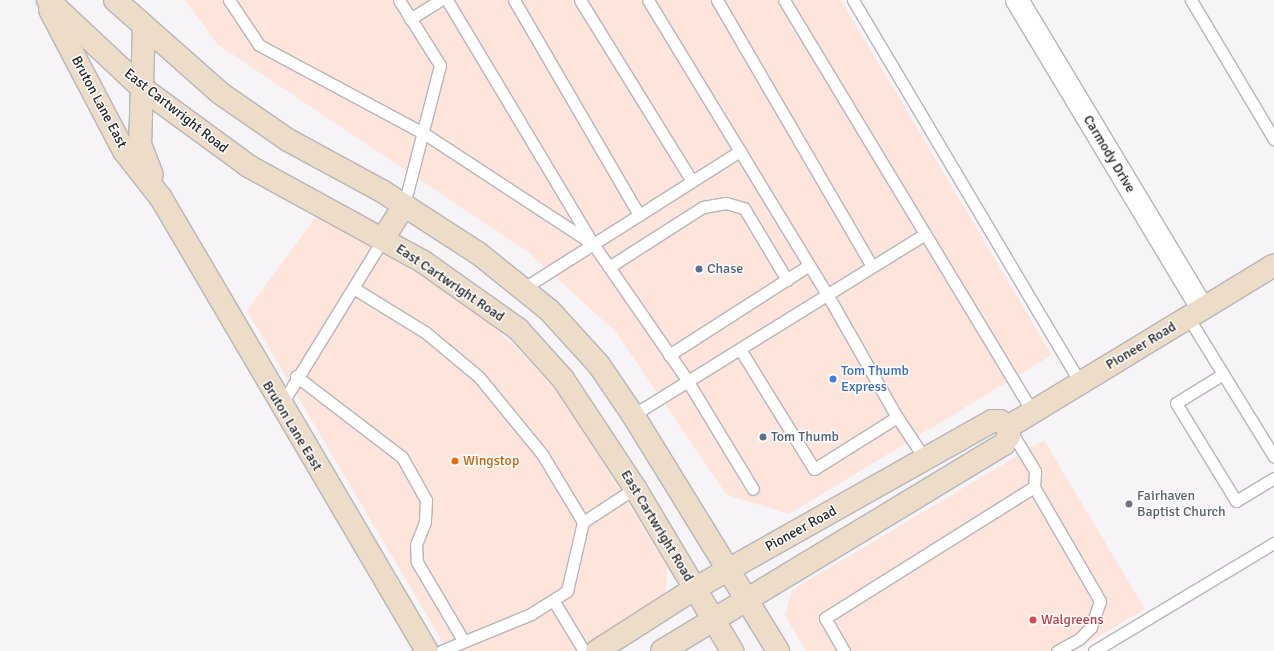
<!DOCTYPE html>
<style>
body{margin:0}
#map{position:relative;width:1274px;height:651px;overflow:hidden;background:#f6f4f7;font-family:Signika,sans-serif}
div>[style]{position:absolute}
.commercial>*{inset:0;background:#fde5db}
.roads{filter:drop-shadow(1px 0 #b7b5b8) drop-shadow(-1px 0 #b7b5b8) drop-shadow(0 1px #b7b5b8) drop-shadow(0 -1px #b7b5b8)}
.lane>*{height:11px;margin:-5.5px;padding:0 5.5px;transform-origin:5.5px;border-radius:5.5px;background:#fff}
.street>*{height:22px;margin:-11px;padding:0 11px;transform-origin:11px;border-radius:11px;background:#fff}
.secondary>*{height:22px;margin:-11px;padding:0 11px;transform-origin:11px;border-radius:11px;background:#ecdcc8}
.dots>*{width:11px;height:11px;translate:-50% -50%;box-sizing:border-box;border:2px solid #fff;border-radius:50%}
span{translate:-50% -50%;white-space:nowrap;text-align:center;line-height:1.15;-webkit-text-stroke:3px #fff;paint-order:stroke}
.street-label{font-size:14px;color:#262526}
.service-label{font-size:14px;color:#4e5e75}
.left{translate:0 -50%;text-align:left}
.shop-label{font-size:14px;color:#366cbe}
.food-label{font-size:14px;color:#c56008}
.worship-label{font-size:14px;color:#5b616d}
.health-label{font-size:14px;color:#be3a42}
</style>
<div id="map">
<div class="commercial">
<i style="clip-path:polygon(185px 0,841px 0,1052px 355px,789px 514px,727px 495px,615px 331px,528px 252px,217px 44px)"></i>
<i style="clip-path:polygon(316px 216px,459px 297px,515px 346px,565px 401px,667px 567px,666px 591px,660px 600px,575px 651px,448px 651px,247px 311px)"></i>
<i style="clip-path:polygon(1044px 440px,1145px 609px,1074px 651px,806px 651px,785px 616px,792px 590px)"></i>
</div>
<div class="roads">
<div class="lane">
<i style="left:229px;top:0;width:54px;rotate:56.3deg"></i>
<i style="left:259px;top:45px;width:188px;rotate:28.2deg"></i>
<i style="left:425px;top:134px;width:201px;rotate:33.2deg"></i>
<i style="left:593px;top:244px;width:165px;rotate:55.3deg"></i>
<i style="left:687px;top:380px;width:127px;rotate:58.8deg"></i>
<i style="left:399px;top:0;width:77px;rotate:57.8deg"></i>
<i style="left:440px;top:65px;width:145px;rotate:104.4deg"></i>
<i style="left:447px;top:0;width:282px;rotate:59.1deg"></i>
<i style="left:514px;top:0;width:249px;rotate:59.8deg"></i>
<i style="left:580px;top:0;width:213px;rotate:58.3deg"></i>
<i style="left:648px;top:0;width:344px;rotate:58.7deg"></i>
<i style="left:827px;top:294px;width:142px;rotate:60.4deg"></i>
<i style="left:897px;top:417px;width:98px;rotate:147.9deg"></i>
<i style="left:814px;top:469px;width:141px;rotate:-121.7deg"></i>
<i style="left:717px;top:0;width:308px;rotate:59.8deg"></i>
<i style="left:784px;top:0;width:481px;rotate:58.9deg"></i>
<i style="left:853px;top:0;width:445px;rotate:59.3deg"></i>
<i style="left:1191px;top:0;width:162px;rotate:59.2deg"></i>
<i style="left:410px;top:19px;width:36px;rotate:-32deg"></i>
<i style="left:609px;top:267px;width:112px;rotate:-32.6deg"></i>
<i style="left:703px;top:207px;width:23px;rotate:-10deg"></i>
<i style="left:726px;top:203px;width:19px;rotate:16deg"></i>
<i style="left:744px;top:208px;width:84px;rotate:59.2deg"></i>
<i style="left:524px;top:288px;width:256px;rotate:-32.4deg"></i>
<i style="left:355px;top:289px;width:82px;rotate:31.6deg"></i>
<i style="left:425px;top:332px;width:70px;rotate:39.8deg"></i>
<i style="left:479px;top:377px;width:99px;rotate:50.7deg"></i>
<i style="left:542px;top:454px;width:79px;rotate:58.9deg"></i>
<i style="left:1188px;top:317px;width:164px;rotate:58.4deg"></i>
<i style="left:669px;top:355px;width:166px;rotate:-32.7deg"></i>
<i style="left:1223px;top:374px;width:55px;rotate:148.3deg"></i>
<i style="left:1176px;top:403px;width:115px;rotate:58.5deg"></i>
<i style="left:1236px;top:501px;width:44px;rotate:-31.2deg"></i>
<i style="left:296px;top:376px;width:133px;rotate:37.4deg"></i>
<i style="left:402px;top:457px;width:49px;rotate:60.8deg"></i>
<i style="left:426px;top:500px;width:22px;rotate:93deg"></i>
<i style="left:425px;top:522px;width:24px;rotate:112deg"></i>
<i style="left:416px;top:544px;width:18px;rotate:87deg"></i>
<i style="left:417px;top:562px;width:91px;rotate:59.5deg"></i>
<i style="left:281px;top:405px;width:195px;rotate:-58.4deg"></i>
<i style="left:633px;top:415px;width:344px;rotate:-31.8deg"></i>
<i style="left:897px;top:417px;width:50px;rotate:56.3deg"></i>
<i style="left:1034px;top:487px;width:132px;rotate:59.9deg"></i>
<i style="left:1100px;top:601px;width:28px;rotate:109deg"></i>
<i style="left:1091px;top:627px;width:17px;rotate:135deg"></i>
<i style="left:1079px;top:639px;width:25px;rotate:151deg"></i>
<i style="left:553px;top:600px;width:60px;rotate:58.7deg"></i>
<i style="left:441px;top:651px;width:97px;rotate:-22.3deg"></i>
<i style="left:531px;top:614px;width:43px;rotate:-32.6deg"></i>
<i style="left:567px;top:591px;width:71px;rotate:-76.9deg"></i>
<i style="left:583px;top:522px;width:62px;rotate:-33.2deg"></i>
<i style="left:844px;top:651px;width:38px;rotate:-120deg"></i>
<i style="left:825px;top:618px;width:247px;rotate:-32.1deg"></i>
<i style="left:1034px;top:487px;width:16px;rotate:-86deg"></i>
<i style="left:1035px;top:471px;width:47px;rotate:-121deg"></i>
<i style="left:1094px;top:651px;width:210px;rotate:-31deg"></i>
</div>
<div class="street">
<i style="left:1017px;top:0;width:359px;rotate:59deg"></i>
</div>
<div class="secondary">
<i style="left:48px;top:0;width:129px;rotate:43.1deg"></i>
<i style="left:142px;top:88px;width:134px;rotate:36.2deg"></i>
<i style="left:250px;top:167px;width:196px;rotate:28.7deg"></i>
<i style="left:422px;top:261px;width:118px;rotate:35.3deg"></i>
<i style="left:518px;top:329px;width:67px;rotate:48deg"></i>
<i style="left:563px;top:379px;width:131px;rotate:56.6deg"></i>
<i style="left:635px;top:488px;width:190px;rotate:59.2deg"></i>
<i style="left:115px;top:0;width:140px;rotate:41.5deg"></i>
<i style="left:220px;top:93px;width:83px;rotate:34.7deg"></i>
<i style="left:288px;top:140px;width:107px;rotate:28.5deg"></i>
<i style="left:382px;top:191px;width:114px;rotate:32.9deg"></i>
<i style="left:478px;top:253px;width:91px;rotate:38.8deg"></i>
<i style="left:549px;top:310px;width:74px;rotate:47.7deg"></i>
<i style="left:599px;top:365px;width:60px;rotate:55.8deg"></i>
<i style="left:633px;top:415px;width:277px;rotate:58.4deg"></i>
<i style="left:50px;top:10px;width:159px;rotate:62.3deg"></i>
<i style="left:124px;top:151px;width:60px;rotate:51.8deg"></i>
<i style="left:161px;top:198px;width:525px;rotate:59.58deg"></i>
<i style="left:144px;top:26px;width:118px;rotate:91.9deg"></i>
<i style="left:140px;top:144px;width:33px;rotate:69deg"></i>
<i style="left:383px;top:239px;width:40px;rotate:-58deg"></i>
<i style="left:1008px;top:427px;width:311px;rotate:-31.3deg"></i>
<i style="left:597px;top:651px;width:115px;rotate:-32.6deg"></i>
<i style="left:694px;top:589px;width:342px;rotate:-29.4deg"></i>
<i style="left:992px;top:421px;width:8px"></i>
<i style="left:1000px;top:421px;width:10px;rotate:37deg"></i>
<i style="left:662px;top:651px;width:400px;rotate:-31.2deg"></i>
<i style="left:1004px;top:444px;width:9px;rotate:-58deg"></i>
<i style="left:1009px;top:436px;width:9px;rotate:-96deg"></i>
</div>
</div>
<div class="dots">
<i style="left:699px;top:269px;background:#5c6f8a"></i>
<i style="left:833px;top:379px;background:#3f7fe0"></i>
<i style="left:763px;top:437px;background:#5c6f8a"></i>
<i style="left:455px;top:461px;background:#e8710a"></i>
<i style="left:1129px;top:504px;background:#6b7280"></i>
<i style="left:1033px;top:620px;background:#e0444e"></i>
</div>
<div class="street-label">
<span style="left:99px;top:102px;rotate:62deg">Bruton Lane East</span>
<span style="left:176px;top:111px;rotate:38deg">East Cartwright Road</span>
<span style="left:1109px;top:154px;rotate:59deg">Carmody Drive</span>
<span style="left:450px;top:283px;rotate:34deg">East Cartwright Road</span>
<span style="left:1141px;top:346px;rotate:-31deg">Pioneer Road</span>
<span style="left:292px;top:426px;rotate:59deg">Bruton Lane East</span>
<span style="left:657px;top:526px;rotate:59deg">East Cartwright Road</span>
<span style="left:801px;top:529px;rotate:-29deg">Pioneer Road</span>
</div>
<div class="service-label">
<span class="left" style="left:707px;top:269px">Chase</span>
<span class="left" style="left:771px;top:437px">Tom Thumb</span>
</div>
<div class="shop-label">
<span class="left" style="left:841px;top:379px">Tom Thumb<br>Express</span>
</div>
<div class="food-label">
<span class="left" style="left:463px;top:461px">Wingstop</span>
</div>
<div class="worship-label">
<span class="left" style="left:1137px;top:504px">Fairhaven<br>Baptist Church</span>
</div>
<div class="health-label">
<span class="left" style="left:1041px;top:620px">Walgreens</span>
</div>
</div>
